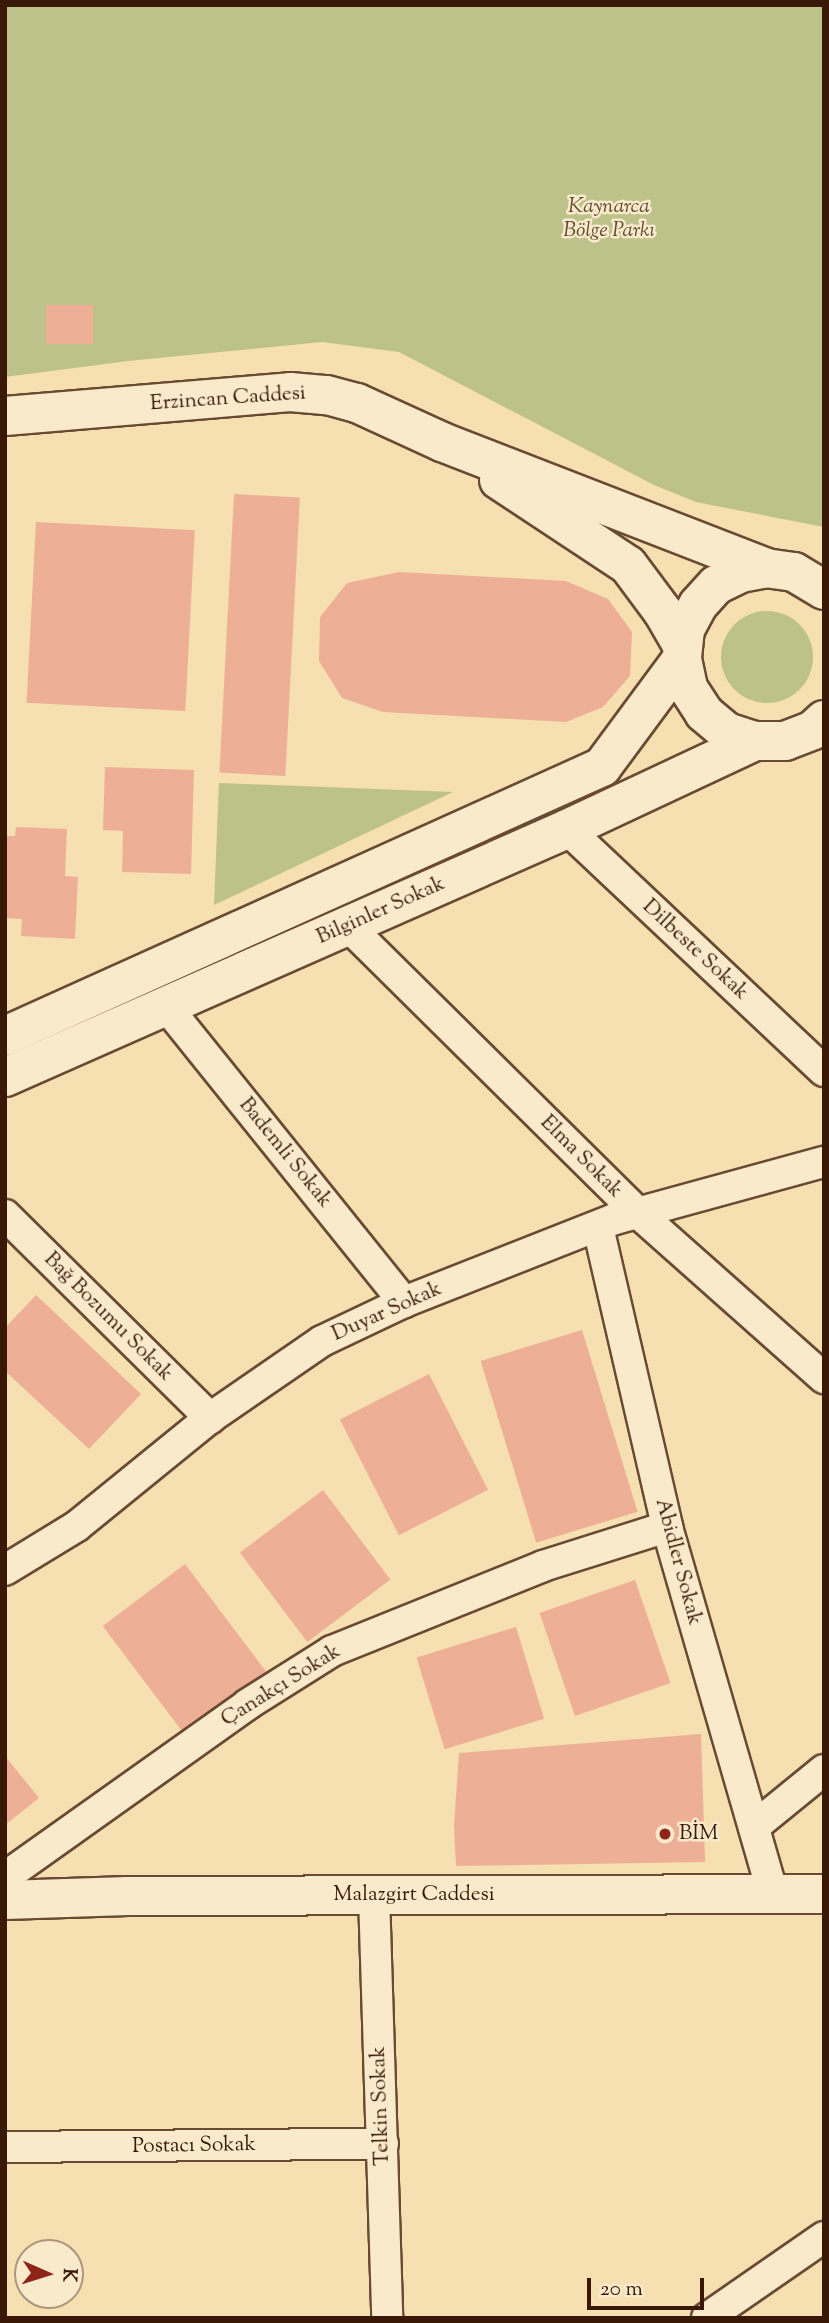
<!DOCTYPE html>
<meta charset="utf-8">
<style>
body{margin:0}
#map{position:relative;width:829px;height:2323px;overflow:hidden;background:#f6dfb1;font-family:"Sorts Mill Goudy",serif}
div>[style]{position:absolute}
.green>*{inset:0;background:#bdc18a}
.round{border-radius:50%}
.building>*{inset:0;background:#edb097;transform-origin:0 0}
.roads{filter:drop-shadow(2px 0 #694a32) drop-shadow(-2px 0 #694a32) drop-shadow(0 2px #694a32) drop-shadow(0 -2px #694a32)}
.minor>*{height:30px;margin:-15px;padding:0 15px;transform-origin:15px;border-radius:15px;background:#f9eacc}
.tertiary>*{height:38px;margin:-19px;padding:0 19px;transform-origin:19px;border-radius:19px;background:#f9eacc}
.dots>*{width:19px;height:19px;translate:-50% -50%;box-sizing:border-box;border:4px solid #f9eacc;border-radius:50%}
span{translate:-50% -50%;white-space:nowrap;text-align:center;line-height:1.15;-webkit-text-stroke:5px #f9eacc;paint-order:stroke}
.park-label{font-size:21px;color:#614b2e;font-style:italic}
.street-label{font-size:21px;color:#3a1807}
.poi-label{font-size:21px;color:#3a1807}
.left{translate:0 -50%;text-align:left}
.frame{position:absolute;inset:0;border:7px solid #3a1807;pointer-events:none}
.north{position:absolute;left:14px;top:2239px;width:70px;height:70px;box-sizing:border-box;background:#f9eacc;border:2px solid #ad967d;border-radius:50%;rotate:93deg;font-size:19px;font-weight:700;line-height:28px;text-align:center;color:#3a1807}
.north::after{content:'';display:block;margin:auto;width:24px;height:32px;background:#8f2418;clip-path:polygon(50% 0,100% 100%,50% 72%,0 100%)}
.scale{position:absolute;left:587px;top:2278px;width:117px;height:32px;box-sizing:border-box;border:4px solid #3a1807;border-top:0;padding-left:9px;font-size:21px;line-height:24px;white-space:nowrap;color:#3a1807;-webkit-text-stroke:5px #f9eacc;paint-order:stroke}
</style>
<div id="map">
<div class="green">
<i style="clip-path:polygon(5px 5px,824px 5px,824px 527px,696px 502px,654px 485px,399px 352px,322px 342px,128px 361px,5px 377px)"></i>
<i class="round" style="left:721px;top:611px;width:92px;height:92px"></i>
<i style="clip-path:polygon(219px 783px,220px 783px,453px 792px,214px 905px)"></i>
</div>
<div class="building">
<i style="left:46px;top:305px;width:47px;height:39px"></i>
<i style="left:234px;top:494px;width:66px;height:279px;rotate:3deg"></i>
<i style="left:36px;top:522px;width:159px;height:181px;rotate:3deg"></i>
<i style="clip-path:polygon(399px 572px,566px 581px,608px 599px,632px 632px,630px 676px,603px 707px,566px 722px,383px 712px,342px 698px,319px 661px,320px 617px,347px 583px)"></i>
<i style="clip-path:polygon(105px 767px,194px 770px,191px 874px,122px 872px,123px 831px,103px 830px)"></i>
<i style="clip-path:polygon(16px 827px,67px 829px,65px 876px,78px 877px,75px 939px,21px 936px,22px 919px,5px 918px,5px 836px,15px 836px)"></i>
<i style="clip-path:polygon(36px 1295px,141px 1394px,89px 1449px,5px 1371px,5px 1328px)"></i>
<i style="left:582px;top:1330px;width:190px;height:106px;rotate:73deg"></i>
<i style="left:429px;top:1374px;width:130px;height:100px;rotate:63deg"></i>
<i style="left:323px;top:1490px;width:112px;height:104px;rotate:53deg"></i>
<i style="left:185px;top:1564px;width:135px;height:103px;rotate:53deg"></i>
<i style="left:635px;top:1580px;width:109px;height:101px;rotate:71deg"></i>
<i style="left:516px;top:1627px;width:96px;height:104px;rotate:73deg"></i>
<i style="clip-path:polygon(701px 1734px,705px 1862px,456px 1866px,454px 1826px,459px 1753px)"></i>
<i style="clip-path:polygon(5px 1756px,39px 1798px,5px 1825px)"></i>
</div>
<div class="roads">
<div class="minor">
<i style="left:567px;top:829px;width:353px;rotate:43.3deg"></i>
<i style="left:348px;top:926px;width:408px;rotate:44.7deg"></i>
<i style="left:638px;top:1213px;width:249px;rotate:41.6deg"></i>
<i style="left:166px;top:1006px;width:380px;rotate:51.2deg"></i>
<i style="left:5px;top:1215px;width:289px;rotate:44.7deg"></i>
<i style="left:598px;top:1227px;width:308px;rotate:77deg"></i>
<i style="left:667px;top:1527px;width:382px;rotate:73.9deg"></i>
<i style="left:5px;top:1570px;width:84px;rotate:-31.4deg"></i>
<i style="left:77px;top:1526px;width:171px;rotate:-39.1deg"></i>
<i style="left:210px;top:1418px;width:136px;rotate:-34.5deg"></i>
<i style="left:322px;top:1341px;width:91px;rotate:-25.4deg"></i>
<i style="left:404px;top:1302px;width:227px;rotate:-21.5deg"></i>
<i style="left:615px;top:1219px;width:217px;rotate:-15.3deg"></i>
<i style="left:754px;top:1827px;width:90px;rotate:-39.2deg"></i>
<i style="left:5px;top:1877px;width:298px;rotate:-35.4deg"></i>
<i style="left:248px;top:1704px;width:99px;rotate:-32.2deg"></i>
<i style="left:332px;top:1651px;width:227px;rotate:-21.9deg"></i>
<i style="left:543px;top:1566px;width:130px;rotate:-17.5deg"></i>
<i style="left:374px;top:1895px;width:423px;rotate:88.2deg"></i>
<i style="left:5px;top:2147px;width:378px;rotate:-0.5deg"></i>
<i style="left:707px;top:2318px;width:142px;rotate:-34.7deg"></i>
</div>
<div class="tertiary">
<i style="left:5px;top:416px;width:286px;rotate:-4.8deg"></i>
<i style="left:290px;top:392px;width:37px;rotate:5deg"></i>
<i style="left:327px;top:395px;width:31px;rotate:15deg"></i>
<i style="left:357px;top:403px;width:94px;rotate:24.6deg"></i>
<i style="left:442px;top:442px;width:349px;rotate:21.2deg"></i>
<i style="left:499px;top:480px;width:154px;rotate:33.4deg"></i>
<i style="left:628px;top:565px;width:59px;rotate:53.3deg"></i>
<i style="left:663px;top:612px;width:39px;rotate:60deg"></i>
<i style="left:824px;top:590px;width:35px;rotate:-149deg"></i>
<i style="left:794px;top:572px;width:27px;rotate:-172deg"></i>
<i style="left:767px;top:568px;width:26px;rotate:169deg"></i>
<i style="left:741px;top:573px;width:28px;rotate:154deg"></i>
<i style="left:716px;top:585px;width:27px;rotate:132deg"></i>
<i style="left:698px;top:605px;width:27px;rotate:118deg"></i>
<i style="left:685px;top:629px;width:30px;rotate:96deg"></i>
<i style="left:682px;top:659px;width:30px;rotate:78deg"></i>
<i style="left:688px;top:688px;width:30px;rotate:57deg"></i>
<i style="left:704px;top:713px;width:30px;rotate:40deg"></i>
<i style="left:727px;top:732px;width:29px;rotate:18deg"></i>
<i style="left:755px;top:741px;width:30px"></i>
<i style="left:785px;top:741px;width:30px;rotate:-21deg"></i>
<i style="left:813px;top:730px;width:15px;rotate:-42deg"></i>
<i style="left:5px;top:1036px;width:655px;rotate:-24.26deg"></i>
<i style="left:602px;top:767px;width:134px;rotate:-53.5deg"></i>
<i style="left:5px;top:1077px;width:614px;rotate:-23.81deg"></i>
<i style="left:567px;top:829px;width:208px;rotate:-25.1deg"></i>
<i style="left:5px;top:1900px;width:123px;rotate:-1.9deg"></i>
<i style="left:128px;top:1896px;width:696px;rotate:-0.16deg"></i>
</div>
</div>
<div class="dots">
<i style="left:665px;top:1834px;background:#8f2418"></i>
</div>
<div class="park-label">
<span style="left:609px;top:219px">Kaynarca<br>Bölge Parkı</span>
</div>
<div class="street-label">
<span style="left:228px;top:399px;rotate:-4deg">Erzincan Caddesi</span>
<span style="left:381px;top:911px;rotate:-24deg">Bilginler Sokak</span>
<span style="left:695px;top:950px;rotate:43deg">Dilbeste Sokak</span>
<span style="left:285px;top:1153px;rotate:51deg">Bademli Sokak</span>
<span style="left:581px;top:1157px;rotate:45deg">Elma Sokak</span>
<span style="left:387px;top:1312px;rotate:-24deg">Duyar Sokak</span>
<span style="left:108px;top:1317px;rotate:45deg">Bağ Bozumu Sokak</span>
<span style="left:678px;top:1562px;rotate:75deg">Abidler Sokak</span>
<span style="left:281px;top:1686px;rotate:-32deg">Çanakçı Sokak</span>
<span style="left:414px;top:1895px">Malazgirt Caddesi</span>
<span style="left:381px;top:2106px;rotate:-92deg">Telkin Sokak</span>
<span style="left:194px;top:2146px;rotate:-1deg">Postacı Sokak</span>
</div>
<div class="poi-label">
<span class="left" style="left:679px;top:1834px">BİM</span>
</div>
<div class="frame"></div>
<div class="north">K</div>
<div class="scale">20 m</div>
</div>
